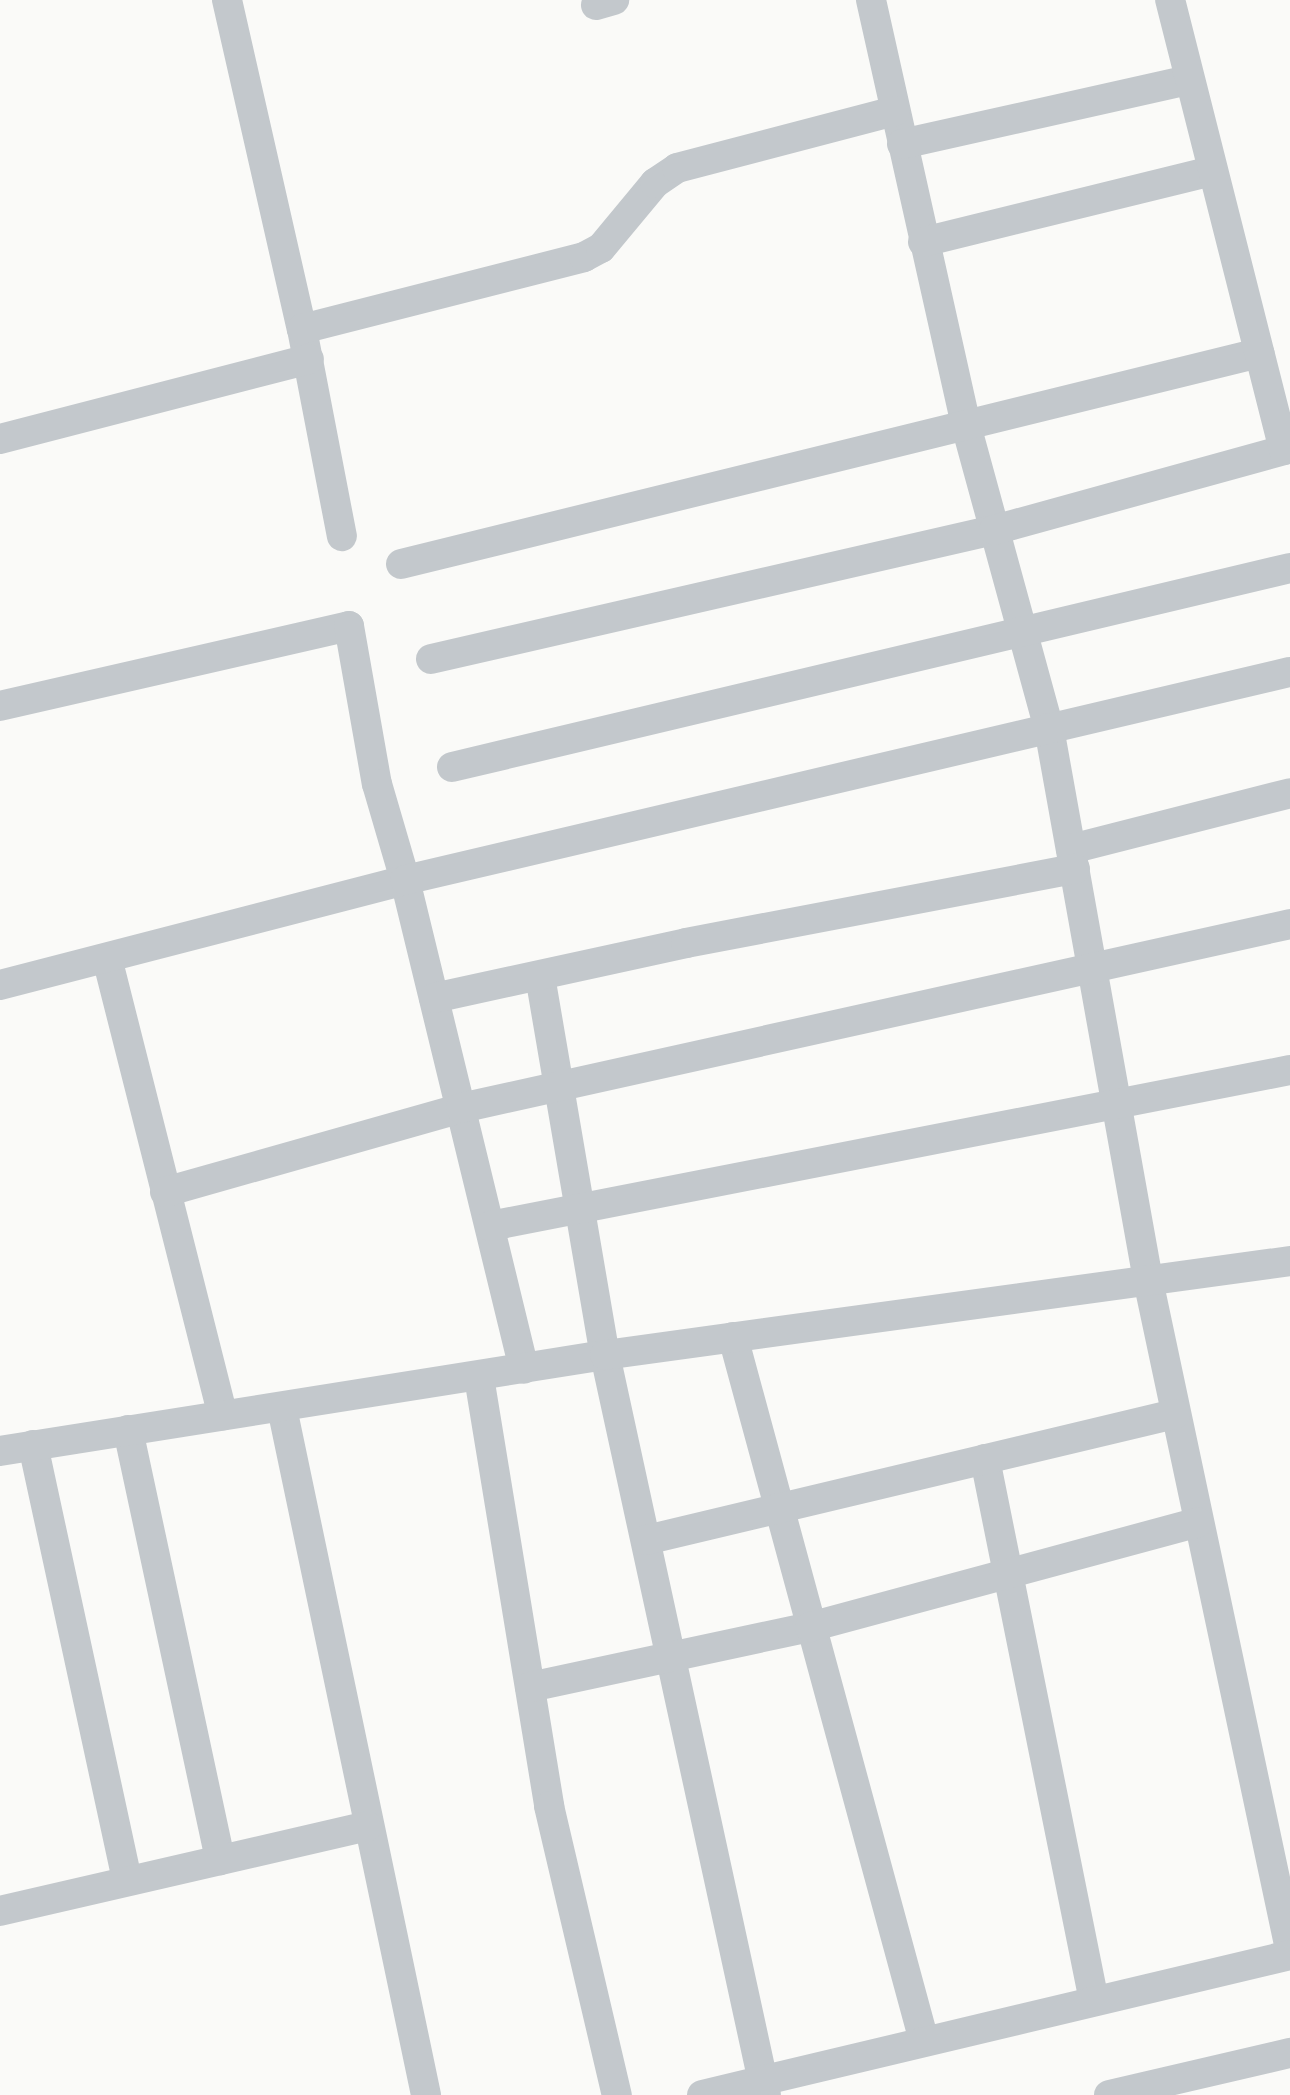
<!DOCTYPE html>
<style>
body{margin:0}
#map{position:relative;width:1290px;height:2095px;overflow:hidden;background:#fafaf8;font-family:"Work Sans",sans-serif}
div>[style]{position:absolute}
.minor>*{height:30px;margin:-15px;padding:0 15px;transform-origin:15px;border-radius:15px;background:#c3c8cc}
span{translate:-50% -50%;white-space:nowrap;text-align:center;line-height:1.15;-webkit-text-stroke:7px #fff;paint-order:stroke}
</style>
<div id="map">
<div class="minor">
<i style="left:227px;top:0;width:337px;rotate:77.2deg"></i>
<i style="left:302px;top:329px;width:211px;rotate:79.1deg"></i>
<i style="left:871px;top:0;width:440px;rotate:77.4deg"></i>
<i style="left:967px;top:429px;width:310px;rotate:74.7deg"></i>
<i style="left:1049px;top:728px;width:561px;rotate:79.83deg"></i>
<i style="left:1148px;top:1280px;width:684px;rotate:78.02deg"></i>
<i style="left:596px;top:5px;width:19px;rotate:-16deg"></i>
<i style="left:902px;top:144px;width:294px;rotate:-12.6deg"></i>
<i style="left:923px;top:242px;width:297px;rotate:-13.8deg"></i>
<i style="left:302px;top:329px;width:291px;rotate:-14.3deg"></i>
<i style="left:584px;top:257px;width:19px;rotate:-28deg"></i>
<i style="left:601px;top:248px;width:85px;rotate:-50.3deg"></i>
<i style="left:655px;top:183px;width:27px;rotate:-34deg"></i>
<i style="left:677px;top:168px;width:225px;rotate:-14.7deg"></i>
<i style="left:0;top:439px;width:319px;rotate:-14.5deg"></i>
<i style="left:401px;top:564px;width:884px;rotate:-13.82deg"></i>
<i style="left:431px;top:659px;width:578px;rotate:-12.91deg"></i>
<i style="left:994px;top:530px;width:301px;rotate:-15.4deg"></i>
<i style="left:1284px;top:450px;width:464px;rotate:-104.2deg"></i>
<i style="left:0;top:706px;width:358px;rotate:-12.9deg"></i>
<i style="left:349px;top:626px;width:160px;rotate:80deg"></i>
<i style="left:377px;top:784px;width:100px;rotate:73.7deg"></i>
<i style="left:405px;top:880px;width:503px;rotate:76.32deg"></i>
<i style="left:452px;top:767px;width:861px;rotate:-13.36deg"></i>
<i style="left:1071px;top:849px;width:226px;rotate:-14.3deg"></i>
<i style="left:107px;top:958px;width:472px;rotate:75.8deg"></i>
<i style="left:540px;top:976px;width:385px;rotate:80.3deg"></i>
<i style="left:605px;top:1355px;width:757px;rotate:77.73deg"></i>
<i style="left:0;top:985px;width:418px;rotate:-14.5deg"></i>
<i style="left:405px;top:880px;width:909px;rotate:-13.23deg"></i>
<i style="left:434px;top:998px;width:258px;rotate:-12.3deg"></i>
<i style="left:686px;top:943px;width:396px;rotate:-10.8deg"></i>
<i style="left:165px;top:1192px;width:308px;rotate:-15.8deg"></i>
<i style="left:461px;top:1108px;width:849px;rotate:-12.51deg"></i>
<i style="left:490px;top:1226px;width:815px;rotate:-11.03deg"></i>
<i style="left:733px;top:1337px;width:729px;rotate:74.82deg"></i>
<i style="left:479px;top:1377px;width:435px;rotate:80.7deg"></i>
<i style="left:549px;top:1806px;width:297px;rotate:76.8deg"></i>
<i style="left:282px;top:1408px;width:702px;rotate:78.16deg"></i>
<i style="left:128px;top:1430px;width:440px;rotate:77.9deg"></i>
<i style="left:33px;top:1445px;width:445px;rotate:77.8deg"></i>
<i style="left:0;top:1451px;width:613px;rotate:-9.02deg"></i>
<i style="left:605px;top:1355px;width:691px;rotate:-7.81deg"></i>
<i style="left:985px;top:1459px;width:553px;rotate:78.63deg"></i>
<i style="left:646px;top:1540px;width:544px;rotate:-13.4deg"></i>
<i style="left:530px;top:1687px;width:286px;rotate:-12.1deg"></i>
<i style="left:810px;top:1627px;width:402px;rotate:-15.1deg"></i>
<i style="left:0;top:1911px;width:377px;rotate:-13deg"></i>
<i style="left:702px;top:2095px;width:604px;rotate:-13.39deg"></i>
<i style="left:1109px;top:2095px;width:186px;rotate:-13.1deg"></i>
</div>
</div>
